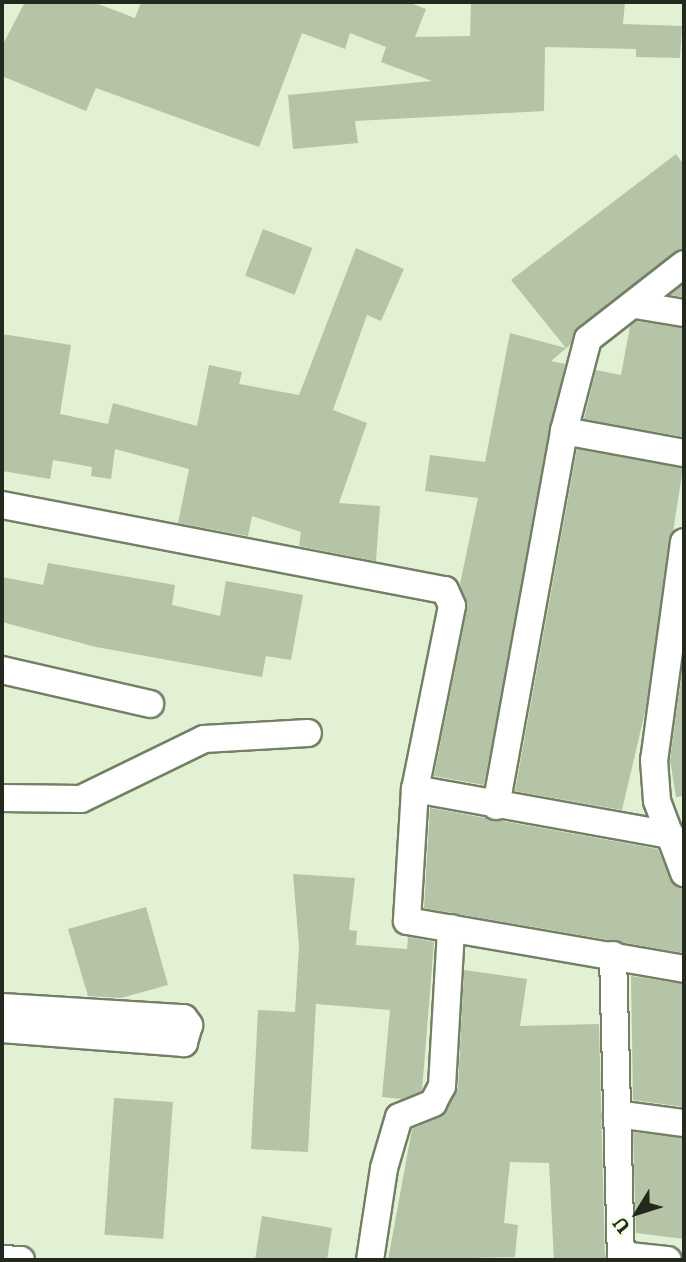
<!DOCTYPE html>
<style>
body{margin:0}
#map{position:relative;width:686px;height:1262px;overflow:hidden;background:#e2f0d4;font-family:Literata,serif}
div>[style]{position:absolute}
.building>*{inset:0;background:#b5c3a7;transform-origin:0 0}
.roads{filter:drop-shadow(2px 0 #738066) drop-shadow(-2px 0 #738066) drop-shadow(0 2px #738066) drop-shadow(0 -2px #738066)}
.minor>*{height:26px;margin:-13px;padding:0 13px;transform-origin:13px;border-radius:13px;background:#fff}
span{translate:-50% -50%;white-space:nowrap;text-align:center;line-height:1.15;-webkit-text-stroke:5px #effee1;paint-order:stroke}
.frame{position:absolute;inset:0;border:4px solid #24291e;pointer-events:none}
.north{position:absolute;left:602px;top:1178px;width:70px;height:70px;-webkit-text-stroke:5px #effee1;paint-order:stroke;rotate:232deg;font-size:19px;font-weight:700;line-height:28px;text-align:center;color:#24291e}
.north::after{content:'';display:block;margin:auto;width:24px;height:32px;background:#24291e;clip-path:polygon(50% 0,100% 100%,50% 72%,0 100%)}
</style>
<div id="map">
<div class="building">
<i style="clip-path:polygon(25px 2px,93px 2px,135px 18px,141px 2px,408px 2px,426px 9px,415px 37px,470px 36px,471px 2px,625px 2px,623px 24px,682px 26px,680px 58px,636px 57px,636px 49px,545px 47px,544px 111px,355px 121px,358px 143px,293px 149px,288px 95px,432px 81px,381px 62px,386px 47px,350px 33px,345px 49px,302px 33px,259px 147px,96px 88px,86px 111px,2px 76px,2px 46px)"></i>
<i style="clip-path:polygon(676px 154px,684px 165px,684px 249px,578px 327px,570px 345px,551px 361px,565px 364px,484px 785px,434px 776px,467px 609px,460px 584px,478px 498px,425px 491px,430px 455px,485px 462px,510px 333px,566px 348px,511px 280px)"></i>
<i style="left:263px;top:229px;width:53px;height:50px;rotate:21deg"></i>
<i style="clip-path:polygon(356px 248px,404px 269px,381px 321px,367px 315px,333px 410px,367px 423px,339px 503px,380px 506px,376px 561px,299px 546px,301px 532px,252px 516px,248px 536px,178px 523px,189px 469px,115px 449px,111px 479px,91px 476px,92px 467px,53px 460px,50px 479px,2px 471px,2px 334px,71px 345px,60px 414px,108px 424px,113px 403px,197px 426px,209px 365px,242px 372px,239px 384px,299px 395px)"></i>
<i style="clip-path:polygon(684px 284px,684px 297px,670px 295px)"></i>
<i style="clip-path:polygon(637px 321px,684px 328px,684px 437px,584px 419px,596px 370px,621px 375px,630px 326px)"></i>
<i style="clip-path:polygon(577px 449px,683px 468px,645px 712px,622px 810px,515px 791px)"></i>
<i style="clip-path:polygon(48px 563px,175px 585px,172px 605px,220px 616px,226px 581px,303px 595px,291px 660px,266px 656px,262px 677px,96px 647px,2px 622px,2px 577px,43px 585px)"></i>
<i style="clip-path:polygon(684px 656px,684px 796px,676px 797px,670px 760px)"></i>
<i style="clip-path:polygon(430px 808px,658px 849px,670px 879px,684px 888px,684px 953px,424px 908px)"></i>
<i style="clip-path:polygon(293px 874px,355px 878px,349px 930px,357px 931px,356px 945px,407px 949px,408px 937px,434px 942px,422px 1091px,402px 1099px,382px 1097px,390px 1010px,316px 1004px,308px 1152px,251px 1149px,258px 1010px,295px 1012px,299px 946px)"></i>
<i style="clip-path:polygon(146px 907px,168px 985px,121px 998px,88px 996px,68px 929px)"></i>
<i style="clip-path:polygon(464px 970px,527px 979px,520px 1026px,599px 1024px,605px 1260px,554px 1260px,549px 1163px,510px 1162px,504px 1223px,518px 1225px,515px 1257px,388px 1260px,412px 1129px,440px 1117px,458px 1087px)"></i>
<i style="clip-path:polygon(631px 976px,684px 984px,684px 1107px,633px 1100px)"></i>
<i style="left:114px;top:1098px;width:59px;height:137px;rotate:4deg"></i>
<i style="clip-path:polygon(633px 1132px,684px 1138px,684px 1239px,636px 1233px)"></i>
<i style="clip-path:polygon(262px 1216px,332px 1228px,327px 1260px,255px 1260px)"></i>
</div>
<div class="roads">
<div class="minor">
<i style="left:636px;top:305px;width:49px;rotate:9.5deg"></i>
<i style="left:564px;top:431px;width:122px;rotate:10.4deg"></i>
<i style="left:2px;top:505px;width:451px;rotate:10.9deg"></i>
<i style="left:445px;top:590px;width:17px;rotate:66deg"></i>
<i style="left:452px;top:606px;width:187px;rotate:101.4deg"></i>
<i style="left:415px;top:789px;width:132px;rotate:93.5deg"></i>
<i style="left:407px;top:921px;width:281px;rotate:9.8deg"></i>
<i style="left:684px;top:542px;width:220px;rotate:97.8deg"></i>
<i style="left:654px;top:760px;width:41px;rotate:85.8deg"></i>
<i style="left:657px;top:801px;width:77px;rotate:69.4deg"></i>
<i style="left:2px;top:670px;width:152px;rotate:12.9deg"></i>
<i style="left:415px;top:789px;width:260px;rotate:10.2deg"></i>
<i style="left:2px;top:798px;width:79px;rotate:0.7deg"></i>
<i style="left:81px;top:799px;width:137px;rotate:-26deg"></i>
<i style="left:204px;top:739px;width:104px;rotate:-3.3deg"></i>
<i style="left:496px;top:806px;width:381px;rotate:-79.7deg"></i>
<i style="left:564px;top:431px;width:95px;rotate:-75.4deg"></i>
<i style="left:588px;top:339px;width:122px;rotate:-38deg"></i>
<i style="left:613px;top:955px;width:305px;rotate:88.5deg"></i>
<i style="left:2px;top:1007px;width:182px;rotate:3.5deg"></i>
<i style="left:184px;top:1018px;width:9px;rotate:54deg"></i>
<i style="left:189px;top:1025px;width:19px;rotate:106deg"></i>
<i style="left:184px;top:1043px;width:183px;rotate:-175.6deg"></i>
<i style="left:617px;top:1114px;width:68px;rotate:7.7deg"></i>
<i style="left:621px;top:1255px;width:47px;rotate:6.1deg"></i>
<i style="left:2px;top:1259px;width:19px;rotate:3deg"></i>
<i style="left:370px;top:1260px;width:93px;rotate:-81.3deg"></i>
<i style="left:384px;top:1168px;width:53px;rotate:-73.6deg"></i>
<i style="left:399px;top:1117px;width:37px;rotate:-22deg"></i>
<i style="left:433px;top:1103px;width:19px;rotate:-62deg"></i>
<i style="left:442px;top:1086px;width:158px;rotate:-86.7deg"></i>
</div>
</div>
<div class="frame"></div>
<div class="north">U</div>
</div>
